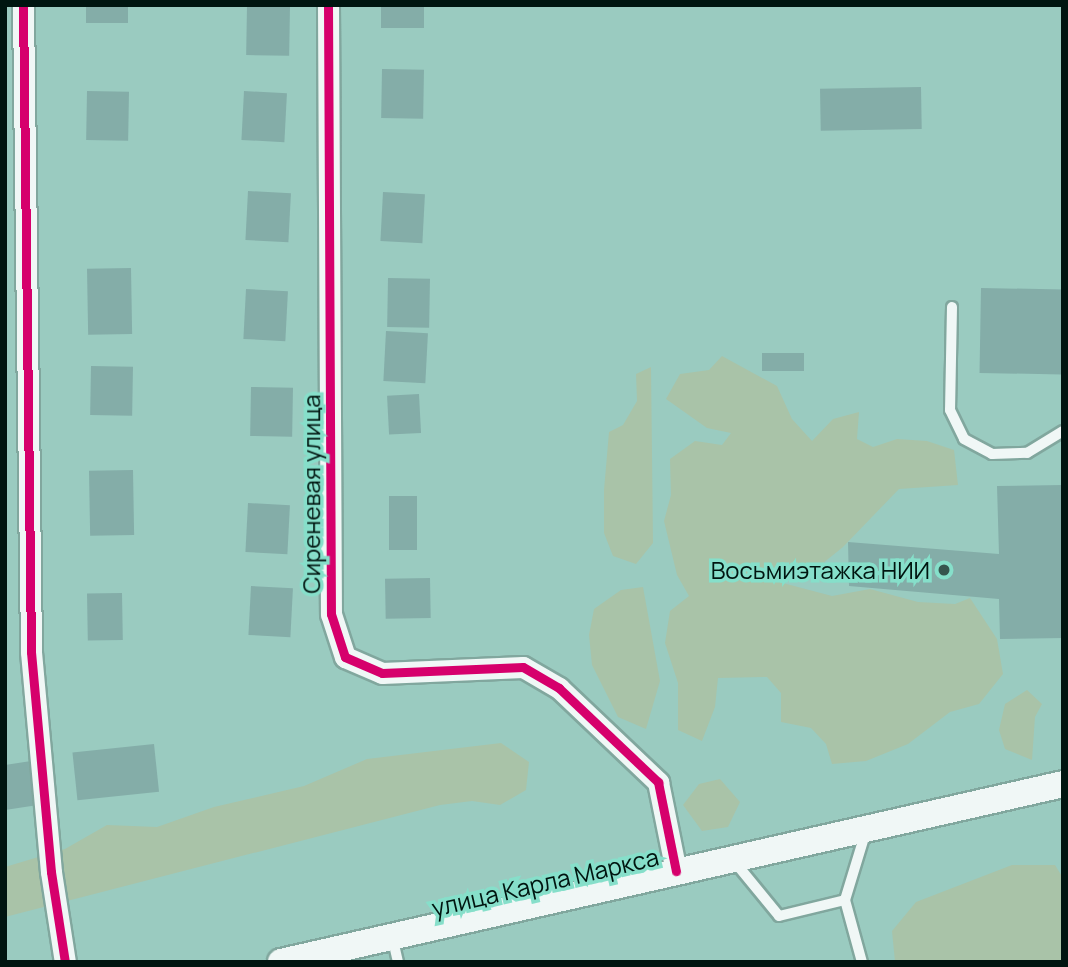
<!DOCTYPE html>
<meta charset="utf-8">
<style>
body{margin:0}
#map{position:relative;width:1068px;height:967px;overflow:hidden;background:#9acbc0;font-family:Manrope,sans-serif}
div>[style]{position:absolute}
.green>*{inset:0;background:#a9c3a8}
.building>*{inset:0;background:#84ada8;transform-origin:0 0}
.roads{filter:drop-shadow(2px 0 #81a79e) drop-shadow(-2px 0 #81a79e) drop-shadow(0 2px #81a79e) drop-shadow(0 -2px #81a79e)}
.service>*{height:10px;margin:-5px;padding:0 5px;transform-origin:5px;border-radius:5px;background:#f0f7f6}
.minor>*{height:21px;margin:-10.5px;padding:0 10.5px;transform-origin:10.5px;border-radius:10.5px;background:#f0f7f6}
.tertiary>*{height:26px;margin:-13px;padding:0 13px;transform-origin:13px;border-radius:13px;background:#f0f7f6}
.cycleway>*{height:9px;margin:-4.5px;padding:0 4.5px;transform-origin:4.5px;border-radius:4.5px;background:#d6006c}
.dots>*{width:19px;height:19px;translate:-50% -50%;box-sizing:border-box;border:4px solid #86dfca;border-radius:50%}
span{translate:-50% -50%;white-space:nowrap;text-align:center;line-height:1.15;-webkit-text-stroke:7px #86dfca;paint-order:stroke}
.street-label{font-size:24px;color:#001510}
.poi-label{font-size:24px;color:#001510}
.right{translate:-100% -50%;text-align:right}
.frame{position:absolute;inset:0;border:7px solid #001510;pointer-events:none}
</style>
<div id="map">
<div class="green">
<i style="clip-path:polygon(722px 356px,777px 386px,792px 419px,812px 441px,833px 419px,859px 412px,857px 439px,873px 447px,897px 439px,927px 441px,954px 450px,958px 485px,899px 489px,843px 547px,812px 572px,779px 582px,832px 596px,870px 589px,918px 602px,955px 604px,970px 598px,997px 639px,1003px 674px,979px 704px,950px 712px,908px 744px,866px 761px,832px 764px,826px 744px,811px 728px,781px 722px,781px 693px,767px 677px,718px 678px,715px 707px,702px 741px,678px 730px,678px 683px,665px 643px,670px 611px,689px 596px,677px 575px,664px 521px,671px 495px,670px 459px,695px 441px,722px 445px,731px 433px,707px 428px,666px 399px,680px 374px,709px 370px)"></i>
<i style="clip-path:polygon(651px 367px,653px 543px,636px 564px,613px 556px,604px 533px,604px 490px,609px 432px,623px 425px,637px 401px,636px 374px)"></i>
<i style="clip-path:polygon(643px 587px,660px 681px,646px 729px,618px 717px,592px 665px,589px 635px,594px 609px,621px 590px)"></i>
<i style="clip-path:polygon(1027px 690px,1042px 704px,1035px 717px,1032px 760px,1005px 749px,999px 730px,1005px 704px)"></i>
<i style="clip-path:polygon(501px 743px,529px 762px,526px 790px,500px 805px,472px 801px,440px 805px,5px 917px,5px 867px,65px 849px,107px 825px,157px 827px,214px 807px,304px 786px,367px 759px)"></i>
<i style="clip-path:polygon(720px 779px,740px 802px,728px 827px,702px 831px,683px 805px,699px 784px)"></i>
<i style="clip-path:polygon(1012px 865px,1055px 865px,1063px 878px,1063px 962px,895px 962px,892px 931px,916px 902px)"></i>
</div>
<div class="building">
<i style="left:86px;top:5px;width:42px;height:18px"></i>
<i style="left:381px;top:5px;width:43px;height:23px"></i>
<i style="left:247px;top:6px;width:43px;height:49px;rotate:1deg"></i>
<i style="left:382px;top:69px;width:42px;height:49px;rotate:1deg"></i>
<i style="left:921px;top:87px;width:42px;height:101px;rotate:89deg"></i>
<i style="left:87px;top:91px;width:42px;height:49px;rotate:1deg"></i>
<i style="left:244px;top:91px;width:43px;height:49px;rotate:3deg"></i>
<i style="left:248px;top:191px;width:43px;height:49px;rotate:3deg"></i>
<i style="left:383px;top:192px;width:42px;height:49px;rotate:3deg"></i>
<i style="left:131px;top:268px;width:66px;height:44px;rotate:89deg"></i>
<i style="left:388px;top:278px;width:42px;height:49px;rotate:1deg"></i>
<i style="left:981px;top:288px;width:82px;height:85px;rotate:1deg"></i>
<i style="left:246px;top:289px;width:42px;height:50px;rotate:3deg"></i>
<i style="left:386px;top:331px;width:42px;height:50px;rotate:3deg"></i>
<i style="left:762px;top:353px;width:42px;height:18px"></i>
<i style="left:91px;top:366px;width:42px;height:49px;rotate:1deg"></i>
<i style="left:251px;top:387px;width:42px;height:49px;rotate:1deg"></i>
<i style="left:419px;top:394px;width:39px;height:32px;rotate:87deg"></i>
<i style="left:133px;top:470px;width:65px;height:44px;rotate:89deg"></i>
<i style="clip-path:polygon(1063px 485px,1063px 638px,1000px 639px,999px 599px,849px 586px,848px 542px,999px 554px,997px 486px)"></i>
<i style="left:389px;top:496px;width:28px;height:54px"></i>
<i style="left:248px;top:503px;width:42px;height:49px;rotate:3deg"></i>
<i style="left:430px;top:578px;width:40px;height:45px;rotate:89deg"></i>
<i style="left:251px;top:586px;width:42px;height:49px;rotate:3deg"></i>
<i style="left:122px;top:593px;width:47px;height:35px;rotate:89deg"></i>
<i style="left:154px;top:744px;width:48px;height:82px;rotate:84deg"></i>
<i style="clip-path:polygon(31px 761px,38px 805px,5px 810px,5px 765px)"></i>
</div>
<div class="roads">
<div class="service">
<i style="left:952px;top:307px;width:103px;rotate:91.1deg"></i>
<i style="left:950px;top:410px;width:32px;rotate:64deg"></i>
<i style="left:964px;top:439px;width:32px;rotate:28deg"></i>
<i style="left:992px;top:454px;width:35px;rotate:-2deg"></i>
<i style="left:1027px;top:453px;width:42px;rotate:-31.4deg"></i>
<i style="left:734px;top:861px;width:71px;rotate:50.7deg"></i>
<i style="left:779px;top:916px;width:68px;rotate:-13.6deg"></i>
<i style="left:845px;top:900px;width:72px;rotate:-73.1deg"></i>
<i style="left:845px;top:900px;width:64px;rotate:74.7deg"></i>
<i style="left:392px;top:936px;width:27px;rotate:77deg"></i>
</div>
<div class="minor">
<i style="left:23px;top:5px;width:647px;rotate:89.29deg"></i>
<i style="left:31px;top:652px;width:221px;rotate:84.8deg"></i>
<i style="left:51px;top:872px;width:91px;rotate:81.2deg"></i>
<i style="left:328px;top:5px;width:609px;rotate:89.72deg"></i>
<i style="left:331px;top:614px;width:45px;rotate:72deg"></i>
<i style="left:345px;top:657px;width:40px;rotate:23.4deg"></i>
<i style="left:382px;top:673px;width:141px;rotate:-2.4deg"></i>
<i style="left:523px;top:667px;width:42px;rotate:30.3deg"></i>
<i style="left:559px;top:688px;width:137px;rotate:43.5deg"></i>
<i style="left:658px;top:782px;width:91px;rotate:78.6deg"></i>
</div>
<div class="tertiary">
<i style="left:281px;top:962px;width:802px;rotate:-12.82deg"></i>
</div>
</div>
<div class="cycleway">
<i style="left:23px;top:5px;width:647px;rotate:89.29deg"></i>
<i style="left:31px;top:652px;width:221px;rotate:84.8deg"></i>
<i style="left:51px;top:872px;width:91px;rotate:81.2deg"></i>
<i style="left:328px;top:5px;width:609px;rotate:89.72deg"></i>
<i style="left:331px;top:614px;width:45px;rotate:72deg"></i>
<i style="left:345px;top:657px;width:40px;rotate:23.4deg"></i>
<i style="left:382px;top:673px;width:141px;rotate:-2.4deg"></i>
<i style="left:523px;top:667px;width:42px;rotate:30.3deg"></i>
<i style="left:559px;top:688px;width:137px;rotate:43.5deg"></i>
<i style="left:658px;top:782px;width:91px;rotate:78.6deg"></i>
</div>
<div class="dots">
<i style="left:944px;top:570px;background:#36554e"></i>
</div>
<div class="street-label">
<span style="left:311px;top:494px;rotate:-90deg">Сиреневая улица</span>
<span style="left:545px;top:882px;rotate:-13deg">улица Карла Маркса</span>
</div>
<div class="poi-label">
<span class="right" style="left:930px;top:570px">Восьмиэтажка НИИ</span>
</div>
<div class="frame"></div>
</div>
